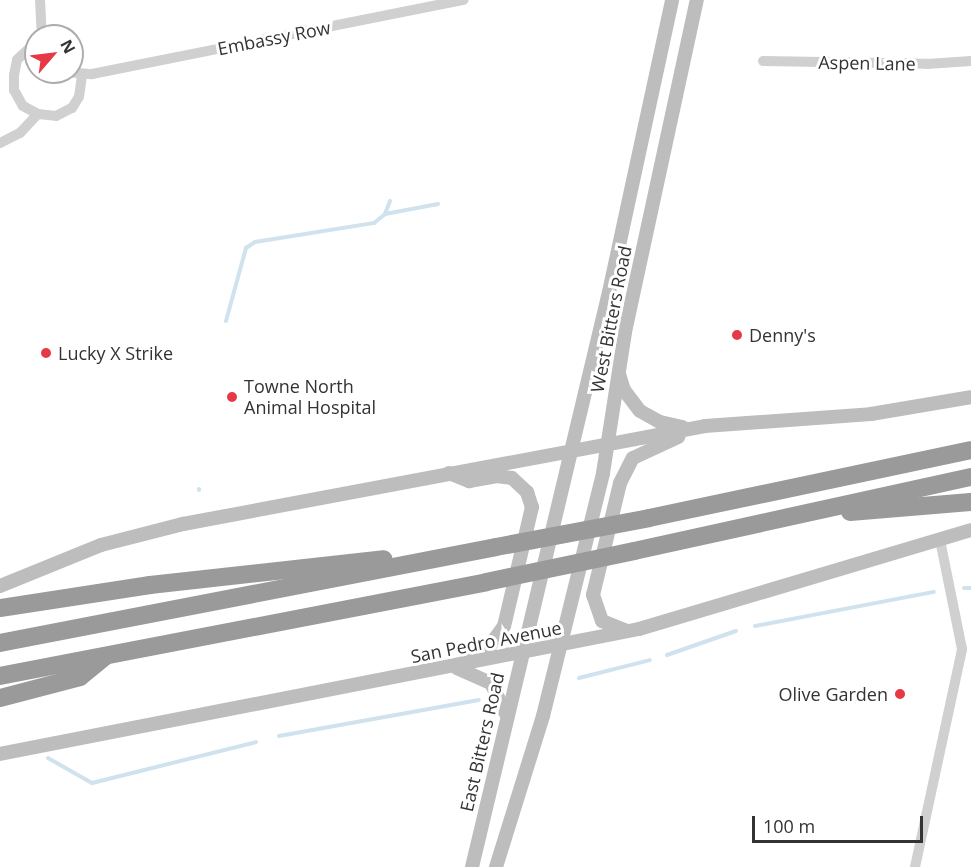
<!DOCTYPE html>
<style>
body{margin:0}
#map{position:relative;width:971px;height:867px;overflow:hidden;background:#fff;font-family:"Open Sans",sans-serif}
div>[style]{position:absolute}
.stream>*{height:4px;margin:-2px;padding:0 2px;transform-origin:2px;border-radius:2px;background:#cfe2ee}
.street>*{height:10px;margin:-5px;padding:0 5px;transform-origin:5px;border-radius:5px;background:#d0d0d0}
.secondary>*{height:14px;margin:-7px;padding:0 7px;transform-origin:7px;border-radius:7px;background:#bdbdbd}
.highway>*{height:18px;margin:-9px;padding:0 9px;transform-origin:9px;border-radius:9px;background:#9a9a9a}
.highway-bridge>*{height:18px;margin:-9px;padding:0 9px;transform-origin:9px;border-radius:9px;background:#9a9a9a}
.dots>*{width:16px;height:16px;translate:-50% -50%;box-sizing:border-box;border:3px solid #fff;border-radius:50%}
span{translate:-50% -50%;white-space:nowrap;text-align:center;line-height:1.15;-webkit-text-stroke:6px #fff;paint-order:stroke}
.street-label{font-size:18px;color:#333}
.poi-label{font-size:18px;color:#333}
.left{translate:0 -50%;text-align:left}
.right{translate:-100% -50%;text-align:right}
.north{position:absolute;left:24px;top:24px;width:60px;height:60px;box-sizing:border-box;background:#fff;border:2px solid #adadad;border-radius:50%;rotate:62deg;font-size:16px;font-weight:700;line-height:24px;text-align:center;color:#333}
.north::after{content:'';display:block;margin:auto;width:21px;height:27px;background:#e63946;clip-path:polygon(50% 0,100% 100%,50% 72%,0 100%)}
.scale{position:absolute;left:752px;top:816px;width:171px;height:27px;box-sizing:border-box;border:3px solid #333;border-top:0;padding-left:8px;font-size:18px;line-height:21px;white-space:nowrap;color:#333;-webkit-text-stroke:4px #fff;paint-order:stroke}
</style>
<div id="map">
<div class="stream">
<i style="left:385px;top:214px;width:14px;rotate:-69deg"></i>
<i style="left:226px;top:321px;width:76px;rotate:-74.7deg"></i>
<i style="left:246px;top:248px;width:11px;rotate:-34deg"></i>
<i style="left:255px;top:242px;width:121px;rotate:-9.1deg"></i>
<i style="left:374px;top:223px;width:14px;rotate:-39deg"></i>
<i style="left:385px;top:214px;width:54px;rotate:-10.7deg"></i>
<i style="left:199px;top:490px;width:1px;rotate:-90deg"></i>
<i style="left:964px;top:588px;width:7px"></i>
<i style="left:755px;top:626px;width:182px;rotate:-10.8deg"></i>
<i style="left:667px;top:655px;width:73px;rotate:-19.2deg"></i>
<i style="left:579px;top:678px;width:73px;rotate:-14.2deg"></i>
<i style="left:279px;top:736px;width:203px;rotate:-10.2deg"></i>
<i style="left:48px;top:758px;width:51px;rotate:29.6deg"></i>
<i style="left:92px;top:783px;width:169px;rotate:-14deg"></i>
</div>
<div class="street">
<i style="left:40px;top:0;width:36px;rotate:87deg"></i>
<i style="left:36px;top:42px;width:26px;rotate:137deg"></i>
<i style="left:17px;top:60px;width:15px;rotate:101deg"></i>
<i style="left:14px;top:75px;width:15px;rotate:90deg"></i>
<i style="left:14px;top:90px;width:18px;rotate:61deg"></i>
<i style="left:23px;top:106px;width:17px;rotate:28deg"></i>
<i style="left:38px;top:114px;width:18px;rotate:6deg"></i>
<i style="left:56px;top:116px;width:18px;rotate:-27deg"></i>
<i style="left:72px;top:108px;width:13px;rotate:-58deg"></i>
<i style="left:79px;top:97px;width:22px;rotate:-82deg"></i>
<i style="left:763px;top:61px;width:164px;rotate:1deg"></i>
<i style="left:927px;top:64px;width:44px;rotate:-3.9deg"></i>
<i style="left:67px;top:72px;width:25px;rotate:5deg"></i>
<i style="left:92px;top:74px;width:379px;rotate:-11.3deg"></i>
<i style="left:0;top:143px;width:22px;rotate:-27deg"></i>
<i style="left:20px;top:133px;width:26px;rotate:-47deg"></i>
<i style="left:915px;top:867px;width:223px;rotate:-77.8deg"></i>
<i style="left:962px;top:649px;width:111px;rotate:-101.4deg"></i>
</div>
<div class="secondary">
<i style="left:619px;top:374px;width:17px;rotate:73deg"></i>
<i style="left:624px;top:390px;width:26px;rotate:53deg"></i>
<i style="left:640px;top:411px;width:23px;rotate:29deg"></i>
<i style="left:660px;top:422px;width:23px;rotate:13deg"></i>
<i style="left:449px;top:473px;width:22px;rotate:22deg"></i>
<i style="left:469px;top:481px;width:27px;rotate:-10deg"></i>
<i style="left:496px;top:476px;width:16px;rotate:7deg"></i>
<i style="left:512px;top:478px;width:21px;rotate:43deg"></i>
<i style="left:527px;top:492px;width:16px;rotate:72deg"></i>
<i style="left:532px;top:507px;width:122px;rotate:103.2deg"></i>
<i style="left:504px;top:626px;width:22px;rotate:126deg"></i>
<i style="left:491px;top:644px;width:28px;rotate:148deg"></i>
<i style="left:0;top:586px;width:109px;rotate:-22.1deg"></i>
<i style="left:101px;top:545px;width:85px;rotate:-14.4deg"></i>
<i style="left:183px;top:524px;width:531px;rotate:-10.63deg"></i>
<i style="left:705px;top:426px;width:166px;rotate:-4.1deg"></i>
<i style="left:871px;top:414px;width:101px;rotate:-9.6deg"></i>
<i style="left:627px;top:631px;width:27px;rotate:-158deg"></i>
<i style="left:602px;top:621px;width:28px;rotate:-109deg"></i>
<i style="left:593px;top:595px;width:115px;rotate:-76.4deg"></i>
<i style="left:620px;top:483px;width:28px;rotate:-63deg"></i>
<i style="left:633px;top:458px;width:50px;rotate:-25deg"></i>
<i style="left:457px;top:668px;width:37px;rotate:24deg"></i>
<i style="left:491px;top:683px;width:34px;rotate:64deg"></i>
<i style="left:0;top:754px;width:651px;rotate:-11.07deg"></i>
<i style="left:639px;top:629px;width:346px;rotate:-16.6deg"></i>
<i style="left:472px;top:867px;width:591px;rotate:-76.6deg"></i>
<i style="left:609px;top:292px;width:299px;rotate:-77.8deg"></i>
<i style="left:496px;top:867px;width:158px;rotate:-72.7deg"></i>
<i style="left:543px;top:716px;width:250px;rotate:-76.1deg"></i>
<i style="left:603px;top:473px;width:143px;rotate:-81.1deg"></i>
<i style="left:625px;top:332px;width:340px;rotate:-77.8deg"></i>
</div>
<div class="highway">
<i style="left:850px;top:512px;width:121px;rotate:-4.7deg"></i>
<i style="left:649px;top:518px;width:329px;rotate:-11.9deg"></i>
<i style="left:634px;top:551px;width:345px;rotate:-12.4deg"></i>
<i style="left:0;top:608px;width:152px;rotate:-8.7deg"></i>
<i style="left:150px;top:585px;width:235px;rotate:-6.3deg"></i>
<i style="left:0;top:643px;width:505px;rotate:-10.95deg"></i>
<i style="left:0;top:676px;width:495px;rotate:-10.9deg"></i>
<i style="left:0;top:698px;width:83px;rotate:-14.7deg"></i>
<i style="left:80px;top:677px;width:32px;rotate:-39deg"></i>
</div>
<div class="highway-bridge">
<i style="left:496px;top:547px;width:156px;rotate:-10.7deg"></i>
<i style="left:486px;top:582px;width:151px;rotate:-11.8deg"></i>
</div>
<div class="dots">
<i style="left:737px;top:335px;background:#e63946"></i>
<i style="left:46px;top:353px;background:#e63946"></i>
<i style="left:232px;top:397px;background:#e63946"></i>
<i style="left:900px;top:694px;background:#e63946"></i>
</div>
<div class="street-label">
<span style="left:274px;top:38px;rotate:-11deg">Embassy Row</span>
<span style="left:867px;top:63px;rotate:1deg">Aspen Lane</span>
<span style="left:611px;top:319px;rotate:-79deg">West Bitters Road</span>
<span style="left:486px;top:642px;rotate:-11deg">San Pedro Avenue</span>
<span style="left:482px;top:742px;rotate:-77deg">East Bitters Road</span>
</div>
<div class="poi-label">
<span class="left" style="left:749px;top:335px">Denny's</span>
<span class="left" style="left:58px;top:353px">Lucky X Strike</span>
<span class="left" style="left:244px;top:397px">Towne North<br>Animal Hospital</span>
<span class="right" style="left:888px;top:694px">Olive Garden</span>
</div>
<div class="north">N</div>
<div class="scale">100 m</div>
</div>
